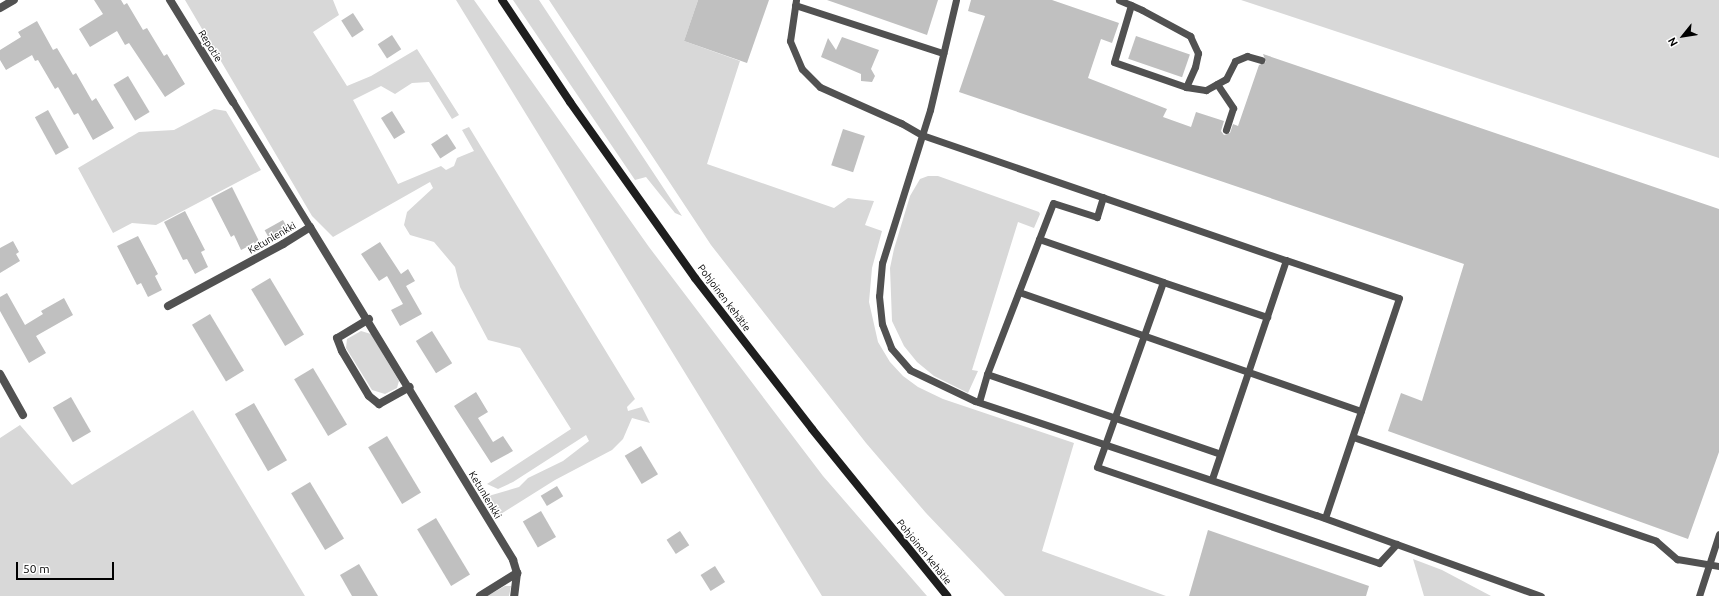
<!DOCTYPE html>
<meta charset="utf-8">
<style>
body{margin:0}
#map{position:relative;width:1719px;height:596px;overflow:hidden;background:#fff;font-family:Ubuntu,sans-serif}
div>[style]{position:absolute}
.green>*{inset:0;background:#d8d8d8}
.building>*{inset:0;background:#c0c0c0;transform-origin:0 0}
.lane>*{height:7px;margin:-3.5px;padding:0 3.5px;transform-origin:3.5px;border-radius:3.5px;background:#515151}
.street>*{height:8px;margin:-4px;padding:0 4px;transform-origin:4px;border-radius:4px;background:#515151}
.secondary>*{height:8px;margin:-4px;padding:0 4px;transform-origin:4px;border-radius:4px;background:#1e1e1e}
span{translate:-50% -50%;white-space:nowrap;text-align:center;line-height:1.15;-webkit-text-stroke:3px #fff;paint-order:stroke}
.street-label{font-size:10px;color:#000}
.north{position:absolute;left:1663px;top:16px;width:40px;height:40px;-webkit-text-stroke:3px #fff;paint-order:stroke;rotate:240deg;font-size:11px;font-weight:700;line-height:16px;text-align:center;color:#000}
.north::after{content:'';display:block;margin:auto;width:14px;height:18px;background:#000;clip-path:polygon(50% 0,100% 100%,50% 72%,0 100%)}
.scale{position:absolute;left:16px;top:562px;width:98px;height:18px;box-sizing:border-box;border:2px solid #000;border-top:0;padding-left:5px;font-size:12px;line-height:14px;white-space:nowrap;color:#000;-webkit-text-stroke:3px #fff;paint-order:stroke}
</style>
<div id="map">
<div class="green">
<i style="clip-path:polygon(185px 0,333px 0,339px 15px,313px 32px,347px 86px,371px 76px,417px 49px,459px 115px,452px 119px,429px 82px,412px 83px,395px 94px,381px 86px,353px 100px,398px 184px,441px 166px,446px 170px,454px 166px,457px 158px,474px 151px,462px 130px,469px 127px,635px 399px,627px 407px,628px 411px,642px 407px,650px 423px,632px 418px,623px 439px,612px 450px,555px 480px,496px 517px,485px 497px,519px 487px,528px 478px,563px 461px,589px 441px,586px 435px,513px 482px,498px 489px,487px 484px,571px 429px,520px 348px,488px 340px,460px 287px,455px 267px,434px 242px,410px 235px,404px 225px,407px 212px,433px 188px,430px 182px,333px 237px,312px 216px)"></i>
<i style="clip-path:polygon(456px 0,474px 0,649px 247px,823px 476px,927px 596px,822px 596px)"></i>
<i style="clip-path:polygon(513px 0,539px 0,682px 216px,675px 213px,646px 177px,635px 180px)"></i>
<i style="clip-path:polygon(549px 0,698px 0,684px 41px,740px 61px,707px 164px,834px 208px,848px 198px,874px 201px,865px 225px,882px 231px,872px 268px,869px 302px,878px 342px,890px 362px,903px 376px,918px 387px,943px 399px,1074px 443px,1042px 551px,1166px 596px,1005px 596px,926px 513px,866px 443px,711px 245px)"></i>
<i style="clip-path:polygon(1241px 0,1719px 0,1719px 158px)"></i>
<i style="clip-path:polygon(214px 109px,226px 111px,261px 170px,156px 225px,132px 223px,113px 233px,78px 168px,139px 132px,174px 130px)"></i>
<i style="clip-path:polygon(928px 176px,938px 176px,1039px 212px,1040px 214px,1034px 228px,1018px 222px,972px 370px,978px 371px,968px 393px,934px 376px,917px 362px,904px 346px,892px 321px,890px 268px,894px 249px,910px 196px,920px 179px)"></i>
<i style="clip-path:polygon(361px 331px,371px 334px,399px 381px,397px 388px,385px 394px,372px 390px,346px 348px,347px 339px)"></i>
<i style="clip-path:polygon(193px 410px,305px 596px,0 596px,0 438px,20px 425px,72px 485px)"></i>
<i style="clip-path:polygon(1413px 559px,1442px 570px,1491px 596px,1424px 596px)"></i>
<i style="clip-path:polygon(505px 586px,511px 586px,509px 596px,487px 596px)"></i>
</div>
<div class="building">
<i style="clip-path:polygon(94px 0,121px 0,124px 5px,127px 3px,143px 30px,147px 28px,164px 56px,167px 54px,185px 84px,165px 97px,129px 43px,125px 45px,117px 31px,90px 47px,79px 29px,103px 14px)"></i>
<i style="clip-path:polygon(698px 0,769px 0,747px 63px,684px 41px)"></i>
<i style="clip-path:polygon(827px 0,938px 0,927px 35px)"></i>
<i style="clip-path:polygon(971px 0,1052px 0,1119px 23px,1112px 43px,1101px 39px,1088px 78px,1167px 109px,1163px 117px,1191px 127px,1196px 112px,1224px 121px,1221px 131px,1224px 135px,1230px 133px,1233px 124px,1238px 126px,1259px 65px,1266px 62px,1263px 54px,1719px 209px,1719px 452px,1688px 539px,1388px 431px,1401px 393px,1422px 401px,1464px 264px,959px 92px,985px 16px,968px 11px)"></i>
<i style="left:353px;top:13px;width:20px;height:14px;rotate:57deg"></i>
<i style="clip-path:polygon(37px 21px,53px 50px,57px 48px,73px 75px,76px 73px,92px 101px,96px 98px,114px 128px,93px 140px,78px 113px,74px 115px,58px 87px,55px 89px,38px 60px,35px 61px,32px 55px,6px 70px,0 60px,0 50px,21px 37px,18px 32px)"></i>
<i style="left:392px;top:35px;width:17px;height:17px;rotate:57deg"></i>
<i style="left:1136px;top:36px;width:57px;height:24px;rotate:19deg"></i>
<i style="clip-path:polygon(842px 37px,879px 50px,871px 69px,875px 76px,872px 82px,861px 81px,861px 74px,821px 57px,828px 38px,836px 50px)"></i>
<i style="left:128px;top:76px;width:42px;height:17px;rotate:59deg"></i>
<i style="left:48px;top:110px;width:43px;height:15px;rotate:61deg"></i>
<i style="left:392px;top:111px;width:25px;height:13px;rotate:58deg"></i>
<i style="left:843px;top:129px;width:23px;height:38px;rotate:18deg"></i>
<i style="left:447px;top:134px;width:17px;height:19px;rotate:57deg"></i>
<i style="clip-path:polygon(232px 187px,259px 241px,241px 250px,234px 235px,231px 237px,211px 198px)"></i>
<i style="clip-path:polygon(185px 211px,205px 250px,201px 252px,208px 267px,195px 274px,187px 259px,183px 260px,164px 222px)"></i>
<i style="left:283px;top:220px;width:13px;height:21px;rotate:61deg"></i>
<i style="clip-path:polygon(138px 236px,158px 274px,155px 276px,162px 290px,148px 297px,141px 283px,137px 285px,117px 246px)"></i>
<i style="clip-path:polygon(13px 241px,19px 252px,16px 254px,20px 261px,0 273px,0 248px)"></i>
<i style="clip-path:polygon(380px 242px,401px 274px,408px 269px,415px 281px,406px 286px,422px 314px,400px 326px,391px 310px,403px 304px,387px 276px,379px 281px,361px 254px)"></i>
<i style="left:270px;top:278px;width:66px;height:22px;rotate:59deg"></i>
<i style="clip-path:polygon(7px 293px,25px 325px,43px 314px,41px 311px,64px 298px,73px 315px,36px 336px,46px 353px,29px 363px,0 311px,0 297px)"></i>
<i style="left:210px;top:314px;width:66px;height:21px;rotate:59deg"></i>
<i style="left:432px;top:331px;width:38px;height:19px;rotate:58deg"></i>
<i style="left:313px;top:368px;width:66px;height:22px;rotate:59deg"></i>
<i style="clip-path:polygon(476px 392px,488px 412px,478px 418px,493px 442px,503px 436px,513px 451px,491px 463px,454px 406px)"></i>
<i style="left:71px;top:397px;width:40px;height:21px;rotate:60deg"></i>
<i style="left:254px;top:403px;width:66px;height:22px;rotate:60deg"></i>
<i style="left:387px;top:436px;width:66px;height:22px;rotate:59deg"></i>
<i style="left:641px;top:446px;width:33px;height:19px;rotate:59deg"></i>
<i style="left:310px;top:482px;width:66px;height:22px;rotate:59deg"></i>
<i style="left:557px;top:486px;width:12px;height:19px;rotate:59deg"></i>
<i style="left:541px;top:511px;width:30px;height:21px;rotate:60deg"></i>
<i style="left:436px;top:518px;width:66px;height:22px;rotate:59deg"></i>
<i style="clip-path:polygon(1208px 530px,1369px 586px,1366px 596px,1189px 596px)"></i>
<i style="left:680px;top:531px;width:17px;height:16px;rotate:57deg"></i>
<i style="clip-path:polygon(359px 564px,378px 596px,352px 596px,340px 575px)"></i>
<i style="left:715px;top:566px;width:19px;height:17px;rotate:58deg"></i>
</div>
<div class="lane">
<i style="left:796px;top:0;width:41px;rotate:98.3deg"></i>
<i style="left:790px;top:41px;width:30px;rotate:67deg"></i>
<i style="left:802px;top:69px;width:25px;rotate:45deg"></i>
<i style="left:820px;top:87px;width:89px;rotate:24deg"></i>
<i style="left:901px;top:123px;width:24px;rotate:30deg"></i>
<i style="left:922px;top:135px;width:385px;rotate:19deg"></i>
<i style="left:1286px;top:260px;width:231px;rotate:108.7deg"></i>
<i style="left:956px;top:0;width:113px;rotate:103.3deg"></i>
<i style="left:930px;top:110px;width:160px;rotate:107.4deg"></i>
<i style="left:882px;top:263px;width:33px;rotate:95deg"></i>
<i style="left:879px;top:296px;width:28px;rotate:84deg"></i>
<i style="left:882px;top:324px;width:26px;rotate:69deg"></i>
<i style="left:891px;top:348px;width:29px;rotate:49deg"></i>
<i style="left:910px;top:370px;width:72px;rotate:25.5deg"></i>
<i style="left:975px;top:401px;width:360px;rotate:18.5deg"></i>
<i style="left:1316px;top:515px;width:239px;rotate:19.8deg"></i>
<i style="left:1119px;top:0;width:13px;rotate:23deg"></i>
<i style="left:1131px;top:5px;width:12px;rotate:24deg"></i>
<i style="left:1142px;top:10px;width:55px;rotate:28.4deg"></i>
<i style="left:1190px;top:36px;width:19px;rotate:65deg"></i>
<i style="left:1198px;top:53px;width:14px;rotate:102deg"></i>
<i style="left:1195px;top:67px;width:22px;rotate:114deg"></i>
<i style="left:1186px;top:87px;width:76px;rotate:-160.9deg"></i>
<i style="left:1114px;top:62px;width:59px;rotate:-73.4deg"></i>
<i style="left:795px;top:5px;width:156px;rotate:18deg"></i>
<i style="left:1217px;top:84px;width:29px;rotate:56deg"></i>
<i style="left:1233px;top:108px;width:23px;rotate:108deg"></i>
<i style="left:1186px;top:87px;width:20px;rotate:9deg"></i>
<i style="left:1206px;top:90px;width:23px;rotate:-29deg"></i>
<i style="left:1226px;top:79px;width:20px;rotate:-63deg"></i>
<i style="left:1235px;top:61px;width:13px;rotate:-23deg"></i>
<i style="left:1247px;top:56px;width:15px;rotate:16deg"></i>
<i style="left:233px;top:102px;width:147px;rotate:58.4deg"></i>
<i style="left:1103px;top:197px;width:21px;rotate:107deg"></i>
<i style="left:1097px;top:217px;width:46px;rotate:-162.3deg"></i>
<i style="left:1053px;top:203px;width:183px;rotate:111.1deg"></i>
<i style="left:987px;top:374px;width:246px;rotate:18.9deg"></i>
<i style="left:1039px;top:239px;width:131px;rotate:19.1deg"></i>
<i style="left:1163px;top:282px;width:196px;rotate:109.6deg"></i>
<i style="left:1097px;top:467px;width:298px;rotate:18.8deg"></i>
<i style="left:1379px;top:563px;width:26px;rotate:-47deg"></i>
<i style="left:1286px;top:260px;width:119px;rotate:18.6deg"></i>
<i style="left:1399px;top:298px;width:232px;rotate:108.6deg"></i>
<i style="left:1163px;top:282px;width:110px;rotate:18.6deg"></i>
<i style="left:1019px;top:292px;width:362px;rotate:19.2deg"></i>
<i style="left:979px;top:402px;width:29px;rotate:-74deg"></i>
<i style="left:1353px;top:437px;width:320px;rotate:18.9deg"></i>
<i style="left:1656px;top:541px;width:28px;rotate:41deg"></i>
<i style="left:1677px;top:559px;width:43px;rotate:9.5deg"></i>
<i style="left:1699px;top:596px;width:65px;rotate:-72.1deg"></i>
</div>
<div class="street">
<i style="left:170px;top:0;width:120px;rotate:58.3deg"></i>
<i style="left:0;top:8px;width:16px;rotate:-30deg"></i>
<i style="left:168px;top:306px;width:131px;rotate:-28.3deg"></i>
<i style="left:283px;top:244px;width:32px;rotate:-32deg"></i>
<i style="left:310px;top:227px;width:390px;rotate:58.6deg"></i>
<i style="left:513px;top:560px;width:14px;rotate:73deg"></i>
<i style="left:517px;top:573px;width:23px;rotate:97deg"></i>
<i style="left:369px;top:319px;width:37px;rotate:149deg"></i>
<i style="left:337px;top:338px;width:14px;rotate:69deg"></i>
<i style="left:342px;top:351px;width:52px;rotate:59deg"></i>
<i style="left:369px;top:396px;width:13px;rotate:39deg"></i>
<i style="left:379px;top:404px;width:35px;rotate:-29deg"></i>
<i style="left:0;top:374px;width:47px;rotate:60.7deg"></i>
<i style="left:480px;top:596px;width:44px;rotate:-31.9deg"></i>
</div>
<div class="secondary">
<i style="left:502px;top:0;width:123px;rotate:56.3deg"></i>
<i style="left:570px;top:102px;width:216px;rotate:54.6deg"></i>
<i style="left:695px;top:278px;width:191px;rotate:52.2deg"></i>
<i style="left:812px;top:429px;width:215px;rotate:51deg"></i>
</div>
<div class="street-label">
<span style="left:210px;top:46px;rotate:58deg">Repotie</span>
<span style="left:272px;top:238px;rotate:-30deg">Ketunlenkki</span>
<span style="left:724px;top:298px;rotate:53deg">Pohjoinen kehätie</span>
<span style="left:485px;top:495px;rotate:59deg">Ketunlenkki</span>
<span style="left:924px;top:552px;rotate:51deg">Pohjoinen kehätie</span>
</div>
<div class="north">N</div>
<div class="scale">50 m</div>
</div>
